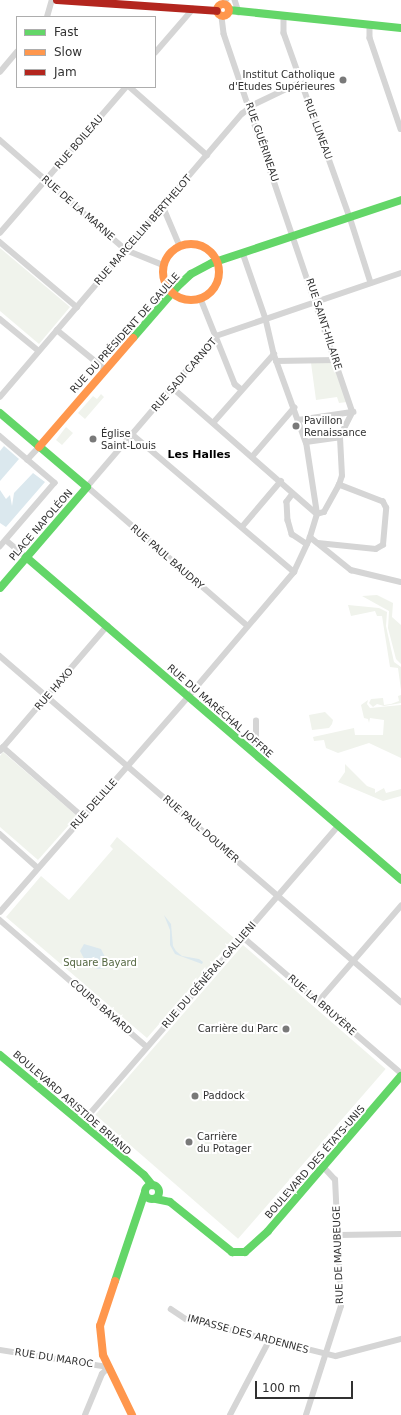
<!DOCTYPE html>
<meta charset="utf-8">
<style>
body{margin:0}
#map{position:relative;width:401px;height:1415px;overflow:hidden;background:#fff;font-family:"DejaVu Sans",sans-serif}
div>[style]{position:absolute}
.green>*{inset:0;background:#f0f3ec;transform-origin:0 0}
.water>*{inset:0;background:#dbe8ee}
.street>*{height:5.5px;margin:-2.75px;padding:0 2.75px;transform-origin:2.75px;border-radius:2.75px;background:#d5d5d5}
.fast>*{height:8px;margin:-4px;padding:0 4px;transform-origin:4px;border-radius:4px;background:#63d668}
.fast>.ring{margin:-4px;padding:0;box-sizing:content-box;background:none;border:8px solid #63d668;border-radius:50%}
.slow>*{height:8px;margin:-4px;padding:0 4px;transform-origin:4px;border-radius:4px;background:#ff974d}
.slow>.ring{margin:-4px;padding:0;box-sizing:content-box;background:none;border:8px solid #ff974d;border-radius:50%}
.jam>*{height:8px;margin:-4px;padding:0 4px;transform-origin:4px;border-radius:4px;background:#b3261e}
.dots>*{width:11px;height:11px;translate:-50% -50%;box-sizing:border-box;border:2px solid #fff;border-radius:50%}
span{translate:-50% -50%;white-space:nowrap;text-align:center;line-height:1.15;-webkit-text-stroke:4px #fff;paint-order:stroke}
.poi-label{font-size:10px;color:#313131}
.right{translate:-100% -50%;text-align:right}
.left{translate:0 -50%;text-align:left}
.street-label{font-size:10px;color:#313131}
.park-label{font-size:10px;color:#556842}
.neighbourhood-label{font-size:11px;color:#000;font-weight:700}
.legend{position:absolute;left:16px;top:16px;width:140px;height:72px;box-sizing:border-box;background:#fff;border:1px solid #adadad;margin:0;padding:5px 7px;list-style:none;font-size:12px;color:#313131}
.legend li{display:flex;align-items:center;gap:8px;height:20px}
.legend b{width:20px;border:1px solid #adadad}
.scale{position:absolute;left:255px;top:1381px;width:98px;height:18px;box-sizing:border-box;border:2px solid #313131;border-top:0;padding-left:5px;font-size:12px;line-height:14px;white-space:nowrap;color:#313131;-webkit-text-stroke:3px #fff;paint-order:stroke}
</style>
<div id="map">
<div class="green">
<i style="clip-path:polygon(0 248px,70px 307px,39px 344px,0 311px)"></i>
<i style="clip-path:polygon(333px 362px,347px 402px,339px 403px,337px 397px,316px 400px,311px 363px)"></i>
<i style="clip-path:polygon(101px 394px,104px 397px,85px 419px,78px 413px,93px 396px,97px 399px)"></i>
<i style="clip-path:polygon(66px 427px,73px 433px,62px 445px,56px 440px)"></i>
<i style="clip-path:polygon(377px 595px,393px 603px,392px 617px,401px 625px,401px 664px,396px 659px,388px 628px,389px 611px,362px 596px)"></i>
<i style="clip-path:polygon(348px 605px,379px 608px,387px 612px,386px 626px,394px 662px,401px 667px,401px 690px,398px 668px,390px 667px,382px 616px,377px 616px,375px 611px,351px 616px)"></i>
<i style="clip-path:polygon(401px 695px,401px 703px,384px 706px,377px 704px,373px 707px,369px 703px,371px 699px,383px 698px,384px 705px,391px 704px,399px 701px,398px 696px)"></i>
<i style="clip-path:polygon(368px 700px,367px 704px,370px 708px,401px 705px,401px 758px,369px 743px,338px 753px,326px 748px,324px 740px,314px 741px,313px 737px,354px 728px,355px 735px,383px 735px,384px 720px,370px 718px,369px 723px,368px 719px,364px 718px,361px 705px)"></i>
<i style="clip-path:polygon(325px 712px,333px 720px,332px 724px,329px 728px,312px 730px,309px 715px)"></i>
<i style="clip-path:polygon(3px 752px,77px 816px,38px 860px,0 827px,0 756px)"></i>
<i style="clip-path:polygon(345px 764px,367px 786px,375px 789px,375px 793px,384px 788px,386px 793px,401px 789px,401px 796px,383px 801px,338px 782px,345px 772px)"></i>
<i style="clip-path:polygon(117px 837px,234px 938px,147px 1038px,6px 917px,41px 876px,69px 900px,113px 849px,110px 846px)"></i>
<i style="left:243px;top:945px;width:189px;height:225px;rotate:41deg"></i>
</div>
<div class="water">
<i style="clip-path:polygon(4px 446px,19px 459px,0 481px,0 451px)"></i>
<i style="clip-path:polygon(33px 473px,45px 482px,6px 527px,0 523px,0 490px,6px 499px,10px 495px,12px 506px,14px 493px)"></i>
<i style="clip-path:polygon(164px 915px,171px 924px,173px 946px,176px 951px,182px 956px,199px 959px,203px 962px,202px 964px,175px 954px,170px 945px,170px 930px)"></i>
<i style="clip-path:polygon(84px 944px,101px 949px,108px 963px,106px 968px,98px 969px,87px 964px,80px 951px)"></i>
</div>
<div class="street">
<i style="left:235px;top:0;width:13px;rotate:72deg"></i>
<i style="left:223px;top:4px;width:5px;rotate:-53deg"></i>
<i style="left:47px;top:17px;width:18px;rotate:-74deg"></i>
<i style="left:222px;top:17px;width:17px;rotate:83deg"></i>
<i style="left:224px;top:34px;width:399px;rotate:71.2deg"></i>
<i style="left:284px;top:17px;width:16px;rotate:90deg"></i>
<i style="left:284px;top:33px;width:195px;rotate:70.3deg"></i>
<i style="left:350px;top:217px;width:69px;rotate:72.3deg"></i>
<i style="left:370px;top:25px;width:13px;rotate:90deg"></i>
<i style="left:370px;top:38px;width:96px;rotate:71.2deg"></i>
<i style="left:155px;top:53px;width:58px;rotate:-49.2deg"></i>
<i style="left:0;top:72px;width:26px;rotate:-50deg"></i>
<i style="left:130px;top:87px;width:103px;rotate:41.4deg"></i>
<i style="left:0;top:140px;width:167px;rotate:41.1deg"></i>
<i style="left:126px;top:250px;width:40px;rotate:22deg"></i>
<i style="left:163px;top:206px;width:43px;rotate:67deg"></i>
<i style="left:0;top:233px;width:193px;rotate:-49.2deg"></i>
<i style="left:0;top:242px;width:101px;rotate:40.2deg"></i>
<i style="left:243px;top:253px;width:70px;rotate:70.8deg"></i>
<i style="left:266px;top:319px;width:36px;rotate:77deg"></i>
<i style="left:274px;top:354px;width:94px;rotate:70deg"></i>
<i style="left:306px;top:442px;width:34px;rotate:-8deg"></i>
<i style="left:201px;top:299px;width:92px;rotate:68.2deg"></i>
<i style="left:235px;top:384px;width:8px;rotate:40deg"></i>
<i style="left:0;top:319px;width:50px;rotate:39.4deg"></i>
<i style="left:57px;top:330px;width:62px;rotate:39.1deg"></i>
<i style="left:276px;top:361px;width:60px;rotate:-1deg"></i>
<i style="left:173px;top:388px;width:191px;rotate:41.2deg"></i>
<i style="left:0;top:397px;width:372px;rotate:-49.5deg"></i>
<i style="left:242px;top:114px;width:14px;rotate:-39deg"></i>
<i style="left:253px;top:105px;width:53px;rotate:-25.6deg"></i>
<i style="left:298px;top:420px;width:56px;rotate:-8.3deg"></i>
<i style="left:353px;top:412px;width:28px;rotate:117deg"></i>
<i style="left:213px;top:423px;width:92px;rotate:-48.5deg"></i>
<i style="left:132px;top:434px;width:213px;rotate:40.4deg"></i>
<i style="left:0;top:436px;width:72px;rotate:40.5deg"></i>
<i style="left:55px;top:483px;width:84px;rotate:130.7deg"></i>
<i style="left:252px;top:457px;width:65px;rotate:-49.4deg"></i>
<i style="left:27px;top:460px;width:18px;rotate:-47deg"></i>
<i style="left:293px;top:494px;width:10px;rotate:127deg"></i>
<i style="left:287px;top:502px;width:18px;rotate:87deg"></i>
<i style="left:288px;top:520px;width:15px;rotate:74deg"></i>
<i style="left:292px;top:534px;width:18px;rotate:34deg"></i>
<i style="left:317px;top:514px;width:7px;rotate:-16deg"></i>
<i style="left:324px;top:512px;width:31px;rotate:-61deg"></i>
<i style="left:339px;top:485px;width:9px;rotate:-72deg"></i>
<i style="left:342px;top:476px;width:39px;rotate:-93deg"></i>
<i style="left:242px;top:527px;width:60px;rotate:-49.7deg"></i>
<i style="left:310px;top:537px;width:53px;rotate:38.8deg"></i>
<i style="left:351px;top:570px;width:51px;rotate:13.5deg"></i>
<i style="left:6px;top:540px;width:26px;rotate:40deg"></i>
<i style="left:318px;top:543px;width:58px;rotate:5.9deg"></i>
<i style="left:376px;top:549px;width:8px;rotate:-30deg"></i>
<i style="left:383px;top:545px;width:37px;rotate:-85deg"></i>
<i style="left:386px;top:508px;width:7px;rotate:-117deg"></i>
<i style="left:383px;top:502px;width:47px;rotate:-158.9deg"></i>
<i style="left:247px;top:626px;width:212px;rotate:-139deg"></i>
<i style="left:87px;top:487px;width:199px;rotate:-49.5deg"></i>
<i style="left:216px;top:336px;width:195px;rotate:-18.8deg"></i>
<i style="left:0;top:656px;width:530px;rotate:40.79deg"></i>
<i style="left:3px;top:747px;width:106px;rotate:41.2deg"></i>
<i style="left:250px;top:750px;width:10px;rotate:-53deg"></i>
<i style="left:256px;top:742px;width:21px;rotate:-90deg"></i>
<i style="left:0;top:751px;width:165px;rotate:-49.4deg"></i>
<i style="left:0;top:834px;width:51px;rotate:41.8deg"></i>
<i style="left:0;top:912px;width:286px;rotate:-48.8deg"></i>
<i style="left:188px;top:697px;width:164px;rotate:-49.7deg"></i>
<i style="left:294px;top:572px;width:38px;rotate:-65deg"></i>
<i style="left:310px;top:537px;width:24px;rotate:-73deg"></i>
<i style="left:317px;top:514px;width:73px;rotate:-98.7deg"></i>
<i style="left:0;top:920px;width:194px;rotate:40.8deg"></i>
<i style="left:243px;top:937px;width:208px;rotate:40.7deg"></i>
<i style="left:318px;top:1002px;width:127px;rotate:-49.2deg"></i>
<i style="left:81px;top:1124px;width:394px;rotate:-49.2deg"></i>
<i style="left:339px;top:1235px;width:62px;rotate:-0.9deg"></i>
<i style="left:171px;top:1309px;width:18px;rotate:34deg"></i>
<i style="left:186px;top:1319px;width:154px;rotate:13.9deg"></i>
<i style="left:336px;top:1356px;width:67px;rotate:-14.7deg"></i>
<i style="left:0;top:1350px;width:110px;rotate:8.9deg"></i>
<i style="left:85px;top:1415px;width:44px;rotate:-67.5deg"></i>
<i style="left:102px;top:1374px;width:10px;rotate:-45deg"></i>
<i style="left:230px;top:1415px;width:84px;rotate:-62.2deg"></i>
<i style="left:306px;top:1415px;width:114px;rotate:-72.2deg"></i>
<i style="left:341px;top:1306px;width:126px;rotate:-92.7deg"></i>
<i style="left:335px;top:1180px;width:18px;rotate:-133deg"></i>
</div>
<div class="fast">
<i style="left:229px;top:10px;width:173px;rotate:6deg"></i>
<i style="left:133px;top:338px;width:67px;rotate:-49.2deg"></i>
<i style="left:177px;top:287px;width:19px;rotate:-43deg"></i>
<i style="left:191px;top:274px;width:24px;rotate:-28deg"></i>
<i style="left:212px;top:263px;width:199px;rotate:-18.4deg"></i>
<i style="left:0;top:413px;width:114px;rotate:40.4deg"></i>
<i style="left:87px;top:487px;width:133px;rotate:130.7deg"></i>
<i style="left:26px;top:557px;width:495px;rotate:40.7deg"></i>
<i style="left:0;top:1055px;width:187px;rotate:39.8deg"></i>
<i style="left:144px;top:1175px;width:13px;rotate:51deg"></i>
<i class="ring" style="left:145px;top:1185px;width:6px;height:6px"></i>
<i style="left:156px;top:1199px;width:14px;rotate:12deg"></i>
<i style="left:170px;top:1202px;width:80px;rotate:38.9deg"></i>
<i style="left:232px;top:1252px;width:13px"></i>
<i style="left:245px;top:1252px;width:31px;rotate:-42deg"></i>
<i style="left:268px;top:1231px;width:204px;rotate:-49.4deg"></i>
<i style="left:115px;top:1281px;width:94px;rotate:-71.4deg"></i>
</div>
<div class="slow">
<i class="ring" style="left:217px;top:4px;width:4px;height:4px"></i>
<i class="ring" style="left:163px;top:244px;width:48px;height:48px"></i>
<i style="left:39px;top:447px;width:144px;rotate:-49.2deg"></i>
<i style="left:115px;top:1281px;width:47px;rotate:108.4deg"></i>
<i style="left:100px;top:1326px;width:29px;rotate:84deg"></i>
<i style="left:103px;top:1355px;width:67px;rotate:64.2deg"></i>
</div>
<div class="jam">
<i style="left:57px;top:0;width:160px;rotate:3.9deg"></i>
</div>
<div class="dots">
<i style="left:343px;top:80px;background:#797979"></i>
<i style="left:296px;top:426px;background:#797979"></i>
<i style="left:93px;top:439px;background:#797979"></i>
<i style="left:286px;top:1029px;background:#797979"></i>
<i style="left:195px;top:1096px;background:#797979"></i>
<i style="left:189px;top:1142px;background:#797979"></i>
</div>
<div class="poi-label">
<span class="right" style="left:335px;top:80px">Institut Catholique<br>d'Etudes Supérieures</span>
<span class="left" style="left:304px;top:426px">Pavillon<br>Renaissance</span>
<span class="left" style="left:101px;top:439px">Église<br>Saint-Louis</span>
<span class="right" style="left:278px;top:1029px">Carrière du Parc</span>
<span class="left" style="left:203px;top:1096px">Paddock</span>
<span class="left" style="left:197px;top:1142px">Carrière<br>du Potager</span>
</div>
<div class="street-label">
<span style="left:318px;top:129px;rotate:70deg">RUE LUNEAU</span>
<span style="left:79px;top:142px;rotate:-49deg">RUE BOILEAU</span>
<span style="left:262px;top:142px;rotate:71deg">RUE GUÉRINEAU</span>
<span style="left:78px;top:208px;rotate:41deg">RUE DE LA MARNE</span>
<span style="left:143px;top:230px;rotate:-49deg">RUE MARCELLIN BERTHELOT</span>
<span style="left:324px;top:324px;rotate:72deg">RUE SAINT-HILAIRE</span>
<span style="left:125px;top:333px;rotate:-48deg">RUE DU PRÉSIDENT DE GAULLE</span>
<span style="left:184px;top:375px;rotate:-49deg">RUE SADI CARNOT</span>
<span style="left:41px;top:525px;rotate:-49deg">PLACE NAPOLÉON</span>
<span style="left:167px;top:557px;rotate:41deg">RUE PAUL BAUDRY</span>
<span style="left:54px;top:689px;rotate:-49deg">RUE HAXO</span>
<span style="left:220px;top:711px;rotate:41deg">RUE DU MARÉCHAL JOFFRE</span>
<span style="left:94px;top:804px;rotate:-48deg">RUE DELILLE</span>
<span style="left:201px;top:829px;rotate:41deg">RUE PAUL DOUMER</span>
<span style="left:209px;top:975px;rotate:-49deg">RUE DU GÉNÉRAL GALLIENI</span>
<span style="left:322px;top:1005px;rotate:41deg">RUE LA BRUYÈRE</span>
<span style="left:101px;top:1007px;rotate:41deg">COURS BAYARD</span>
<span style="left:72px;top:1103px;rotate:41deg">BOULEVARD ARISTIDE BRIAND</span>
<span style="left:315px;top:1162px;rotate:-49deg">BOULEVARD DES ÉTATS-UNIS</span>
<span style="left:338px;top:1255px;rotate:-92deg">RUE DE MAUBEUGE</span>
<span style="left:248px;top:1334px;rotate:15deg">IMPASSE DES ARDENNES</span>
<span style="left:54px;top:1358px;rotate:9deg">RUE DU MAROC</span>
</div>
<div class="park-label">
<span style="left:100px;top:963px">Square Bayard</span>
</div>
<div class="neighbourhood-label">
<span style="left:199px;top:455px">Les Halles</span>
</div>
<ul class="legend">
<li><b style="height:5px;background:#63d668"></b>Fast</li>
<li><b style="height:5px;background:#ff974d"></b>Slow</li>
<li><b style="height:5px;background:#b3261e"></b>Jam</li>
</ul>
<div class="scale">100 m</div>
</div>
